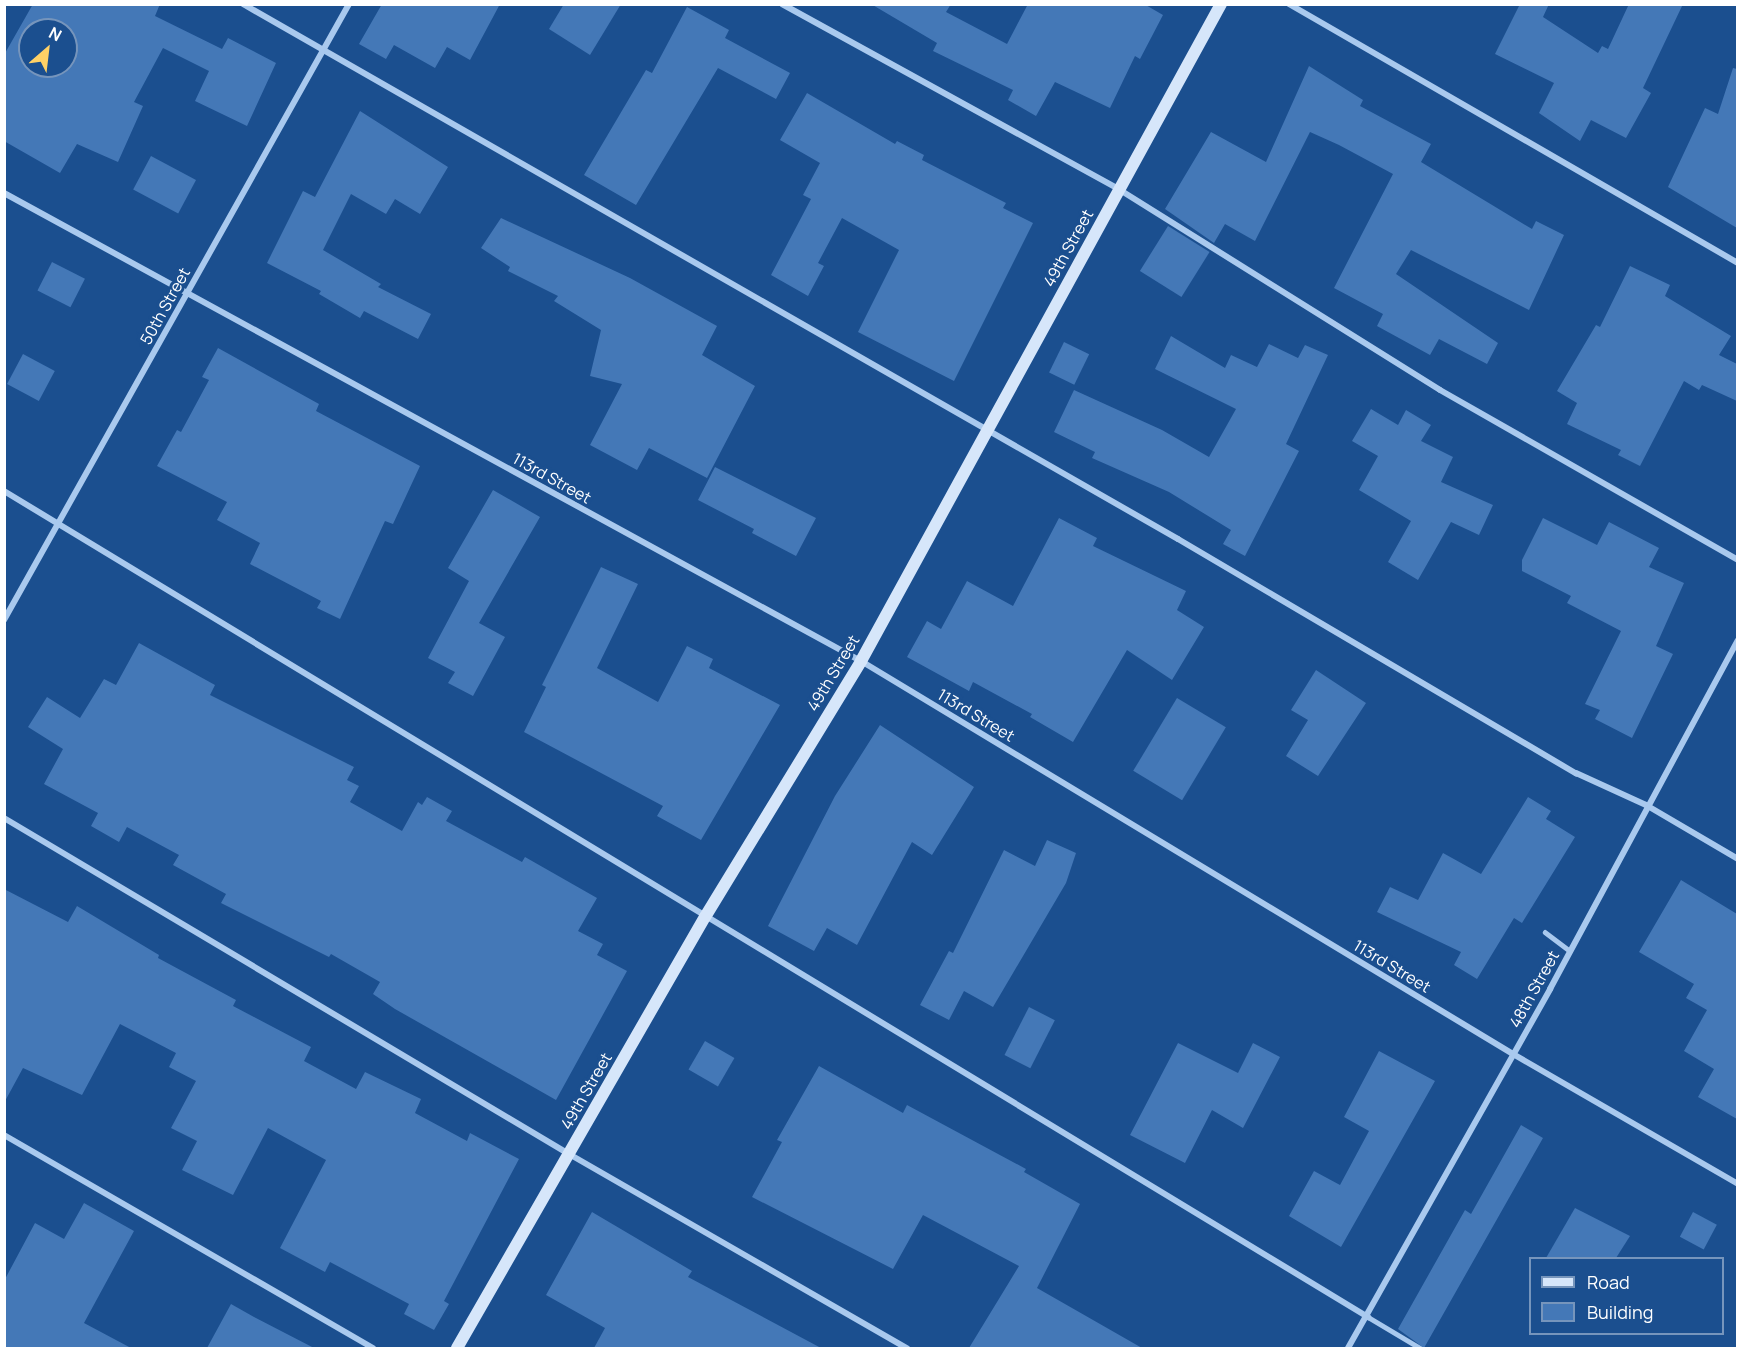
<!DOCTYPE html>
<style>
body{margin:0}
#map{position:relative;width:1742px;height:1353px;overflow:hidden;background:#1b4f8f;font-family:Manrope,sans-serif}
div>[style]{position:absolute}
.building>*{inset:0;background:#4478b7;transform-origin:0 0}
.service>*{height:4.5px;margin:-2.25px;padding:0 2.25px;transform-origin:2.25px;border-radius:2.25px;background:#a9c9ee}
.minor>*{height:6px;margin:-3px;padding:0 3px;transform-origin:3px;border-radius:3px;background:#a9c9ee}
.secondary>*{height:12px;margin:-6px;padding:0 6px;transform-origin:6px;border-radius:6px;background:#d6e6fa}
span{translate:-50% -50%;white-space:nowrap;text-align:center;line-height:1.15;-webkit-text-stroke:6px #1b4f8f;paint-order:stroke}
.street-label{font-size:16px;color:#fff}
.frame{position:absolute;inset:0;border:6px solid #fff;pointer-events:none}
.legend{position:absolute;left:1529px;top:1257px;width:195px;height:78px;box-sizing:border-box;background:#1b4f8f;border:2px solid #7695bc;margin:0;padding:8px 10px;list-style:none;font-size:18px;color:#fff}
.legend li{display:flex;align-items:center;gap:12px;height:30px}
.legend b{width:30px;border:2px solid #7695bc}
.north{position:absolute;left:18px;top:18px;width:60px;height:60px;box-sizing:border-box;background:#1b4f8f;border:2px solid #7695bc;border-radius:50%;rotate:28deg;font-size:16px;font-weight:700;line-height:24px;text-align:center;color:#fff}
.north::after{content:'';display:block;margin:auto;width:21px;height:27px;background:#ffd166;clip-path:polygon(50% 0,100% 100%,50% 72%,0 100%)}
</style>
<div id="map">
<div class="building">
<i style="clip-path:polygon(evenodd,33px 4px,160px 4px,155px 16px,222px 49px,228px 38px,276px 63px,247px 126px,195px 101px,209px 71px,163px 48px,134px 102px,143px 106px,118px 162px,77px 144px,60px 173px,4px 141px,4px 55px,33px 4px,30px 30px,66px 30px,66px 66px,30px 66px,30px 30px)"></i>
<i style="clip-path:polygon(382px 4px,500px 4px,470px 60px,447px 47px,435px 68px,394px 45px,386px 59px,359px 44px)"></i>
<i style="clip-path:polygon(564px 4px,621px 4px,590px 55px,549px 29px)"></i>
<i style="clip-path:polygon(871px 4px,951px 4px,946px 12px,1007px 44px,1028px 4px,1144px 4px,1163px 15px,1140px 59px,1135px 56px,1110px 108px,1055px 82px,1036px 116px,1008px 100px,1013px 90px,933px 51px,937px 43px)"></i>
<i style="clip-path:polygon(1520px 4px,1549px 4px,1543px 17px,1598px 53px,1602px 46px,1608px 49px,1629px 4px,1683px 4px,1643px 88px,1651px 93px,1626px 138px,1591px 120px,1580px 141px,1539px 113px,1554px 83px,1495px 54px)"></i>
<i style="clip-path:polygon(687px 7px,729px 30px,725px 38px,790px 73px,776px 99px,718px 68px,636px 205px,584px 175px,646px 70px,652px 73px)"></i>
<i style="clip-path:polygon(1309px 66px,1363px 100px,1360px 106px,1431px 144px,1421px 162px,1532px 229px,1536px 221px,1564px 235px,1529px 310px,1411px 250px,1396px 274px,1498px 343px,1487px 364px,1439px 339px,1430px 355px,1377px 326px,1383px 314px,1334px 288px,1393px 174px,1339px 145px,1310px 132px,1255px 241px,1225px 224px,1214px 243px,1165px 209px,1211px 132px,1266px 162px)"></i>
<i style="clip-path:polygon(1733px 68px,1737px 69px,1737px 228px,1668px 187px,1705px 108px,1718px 114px)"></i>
<i style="clip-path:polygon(807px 93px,895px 144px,897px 141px,924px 155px,922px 160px,1006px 203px,1003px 208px,1033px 223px,954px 381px,858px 332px,899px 250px,842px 218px,818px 263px,824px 266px,808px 296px,771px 275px,811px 199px,803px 195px,820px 163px,780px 140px)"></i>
<i style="clip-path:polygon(360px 111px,448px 167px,420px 214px,395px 199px,386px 214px,351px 194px,323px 250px,381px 284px,378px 287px,431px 314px,418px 339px,364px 311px,360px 318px,319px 294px,321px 291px,267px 263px,303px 191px,315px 197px)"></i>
<i style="left:151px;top:156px;width:51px;height:38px;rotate:28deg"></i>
<i style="clip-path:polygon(501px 218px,630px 278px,717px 326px,702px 355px,755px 386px,707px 478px,649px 448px,637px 470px,590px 445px,622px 384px,590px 376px,601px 330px,554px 301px,558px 296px,508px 271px,510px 267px,481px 248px)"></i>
<i style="left:1168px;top:226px;width:49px;height:53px;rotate:32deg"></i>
<i style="left:52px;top:262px;width:37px;height:32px;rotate:27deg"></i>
<i style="clip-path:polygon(1630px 266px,1670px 285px,1665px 296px,1731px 336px,1719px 355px,1737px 364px,1737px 401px,1702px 385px,1699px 390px,1684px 381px,1640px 466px,1618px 455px,1621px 450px,1567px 424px,1577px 403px,1557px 391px,1596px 325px,1600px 327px)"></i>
<i style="clip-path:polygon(1171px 336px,1225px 368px,1231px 355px,1257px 367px,1269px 344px,1298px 358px,1305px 345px,1328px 355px,1286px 444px,1299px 451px,1245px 556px,1223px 544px,1231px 530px,1169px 492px,1092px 458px,1095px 452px,1054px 432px,1074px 390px,1162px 430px,1209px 457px,1236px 409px,1155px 369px)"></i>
<i style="left:1064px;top:342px;width:28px;height:34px;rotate:26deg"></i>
<i style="clip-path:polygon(218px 348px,319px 404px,316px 411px,420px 466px,393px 524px,385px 521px,340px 619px,317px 608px,321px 601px,250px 564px,260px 543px,217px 520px,227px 502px,157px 466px,177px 430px,181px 432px,209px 380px,202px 377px)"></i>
<i style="left:23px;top:354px;width:36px;height:34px;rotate:28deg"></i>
<i style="clip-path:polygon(1371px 409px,1398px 425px,1406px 410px,1431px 425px,1421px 441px,1453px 457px,1441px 482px,1493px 505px,1479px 535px,1451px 522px,1418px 580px,1388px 562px,1411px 521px,1359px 490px,1378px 456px,1352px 441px)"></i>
<i style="clip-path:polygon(715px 467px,816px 518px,796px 556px,752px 533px,754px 529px,698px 500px)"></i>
<i style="clip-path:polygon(493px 490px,540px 517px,479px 623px,505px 637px,473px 696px,448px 683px,455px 672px,428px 658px,469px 581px,448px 568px)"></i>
<i style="clip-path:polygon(1059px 518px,1097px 538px,1093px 546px,1186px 591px,1177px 610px,1204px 627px,1172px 680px,1127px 650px,1073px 742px,1030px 717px,1032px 714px,973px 682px,969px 691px,907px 657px,927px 621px,941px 629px,967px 581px,1013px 606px)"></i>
<i style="clip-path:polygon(1543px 518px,1597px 545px,1609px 522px,1659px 548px,1649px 567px,1684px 583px,1656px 646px,1673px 654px,1632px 738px,1595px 719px,1600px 710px,1585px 704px,1621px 631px,1567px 603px,1571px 596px,1522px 571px,1522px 560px)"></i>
<i style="clip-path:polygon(601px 567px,638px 584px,597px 668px,658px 702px,687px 646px,713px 659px,709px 668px,780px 705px,701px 840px,657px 816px,663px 806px,524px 732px,546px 687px,542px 685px)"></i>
<i style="clip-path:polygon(139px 643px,215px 685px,210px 695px,354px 767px,347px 780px,359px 786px,350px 802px,402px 831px,418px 802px,422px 805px,427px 797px,452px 811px,446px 821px,522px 862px,525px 857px,597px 898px,578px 931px,603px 944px,597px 955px,627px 971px,556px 1100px,395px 1009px,373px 994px,380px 982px,331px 954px,329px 957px,221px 903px,226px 894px,173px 865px,179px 855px,127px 827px,119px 842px,91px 826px,98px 813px,44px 784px,63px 749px,28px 727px,47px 697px,80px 718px,104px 679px,116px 685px)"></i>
<i style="clip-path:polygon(1316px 670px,1366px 703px,1318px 776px,1286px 756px,1308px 720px,1291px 710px)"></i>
<i style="left:1177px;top:698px;width:57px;height:85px;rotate:31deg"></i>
<i style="clip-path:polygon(880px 725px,974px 787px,932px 855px,912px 842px,857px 945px,827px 928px,814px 951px,768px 926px,835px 796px)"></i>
<i style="clip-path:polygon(1528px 797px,1551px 811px,1546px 819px,1575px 837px,1522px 923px,1514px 918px,1477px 979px,1454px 965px,1461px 952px,1377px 912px,1390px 887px,1418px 900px,1443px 853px,1481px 874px)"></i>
<i style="clip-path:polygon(1047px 840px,1076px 853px,1066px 883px,993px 1007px,964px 991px,949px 1020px,920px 1005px,949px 951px,953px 953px,1004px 850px,1035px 866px)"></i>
<i style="clip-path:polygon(1681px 880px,1737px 914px,1737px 1119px,1698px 1097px,1714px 1069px,1684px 1051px,1707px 1010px,1686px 998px,1694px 984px,1639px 952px)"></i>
<i style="clip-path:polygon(4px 889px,68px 922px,77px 906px,159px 955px,158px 958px,236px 1000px,233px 1006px,311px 1047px,304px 1061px,356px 1089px,365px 1072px,421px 1099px,415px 1113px,467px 1141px,470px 1133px,519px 1159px,444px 1301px,449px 1304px,434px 1330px,404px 1314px,409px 1304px,330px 1262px,325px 1272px,280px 1248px,326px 1160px,268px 1128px,233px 1195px,182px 1170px,197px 1141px,171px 1128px,196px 1081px,169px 1067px,176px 1053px,120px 1024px,82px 1095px,23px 1068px,4px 1103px)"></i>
<i style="left:1029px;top:1007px;width:29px;height:54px;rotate:27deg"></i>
<i style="left:705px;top:1041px;width:34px;height:33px;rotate:30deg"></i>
<i style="clip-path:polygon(1178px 1043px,1238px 1073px,1253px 1043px,1280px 1057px,1243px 1128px,1212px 1110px,1185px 1163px,1130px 1135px)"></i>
<i style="clip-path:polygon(1379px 1051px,1435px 1081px,1341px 1247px,1289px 1216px,1314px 1171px,1340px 1185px,1369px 1131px,1344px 1117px)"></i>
<i style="clip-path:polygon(819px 1066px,903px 1113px,907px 1105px,1026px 1169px,1024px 1172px,1080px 1204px,1037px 1288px,1142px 1348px,969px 1348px,1019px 1266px,923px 1215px,893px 1269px,752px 1197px,782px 1142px,777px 1140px)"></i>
<i style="clip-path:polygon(1521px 1125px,1543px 1138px,1424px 1348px,1398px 1329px,1465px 1210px,1471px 1214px)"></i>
<i style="clip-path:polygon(84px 1203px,134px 1231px,84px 1323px,131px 1348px,4px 1348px,4px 1281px,35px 1223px,64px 1239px)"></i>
<i style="clip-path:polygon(1575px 1208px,1630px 1236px,1616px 1258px,1546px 1258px)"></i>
<i style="clip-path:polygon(592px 1212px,692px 1271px,688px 1277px,821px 1348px,594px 1348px,605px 1328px,546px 1295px)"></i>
<i style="left:1693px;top:1212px;width:27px;height:28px;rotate:28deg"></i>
<i style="clip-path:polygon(231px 1304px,254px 1317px,314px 1348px,207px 1348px)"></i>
</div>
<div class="service">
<i style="left:1545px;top:932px;width:31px;rotate:37deg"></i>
<i style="left:1368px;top:1317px;width:61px;rotate:30.8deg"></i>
</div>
<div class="minor">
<i style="left:243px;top:4px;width:1077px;rotate:29.78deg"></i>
<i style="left:1178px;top:539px;width:462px;rotate:30.5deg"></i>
<i style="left:1576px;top:773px;width:77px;rotate:24.6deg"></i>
<i style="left:1646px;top:805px;width:107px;rotate:30.4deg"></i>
<i style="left:782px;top:4px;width:386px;rotate:28.8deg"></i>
<i style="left:1120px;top:190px;width:377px;rotate:32deg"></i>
<i style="left:1440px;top:390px;width:343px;rotate:29.7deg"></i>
<i style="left:1289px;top:4px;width:518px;rotate:29.98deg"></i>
<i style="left:4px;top:193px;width:976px;rotate:28.64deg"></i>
<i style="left:861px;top:661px;width:761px;rotate:31.08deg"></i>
<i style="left:1513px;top:1054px;width:260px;rotate:30deg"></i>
<i style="left:4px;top:491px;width:1595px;rotate:31.2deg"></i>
<i style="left:4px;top:620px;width:706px;rotate:-60.75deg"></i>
<i style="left:4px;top:818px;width:657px;rotate:30.74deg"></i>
<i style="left:569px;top:1154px;width:390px;rotate:29.9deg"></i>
<i style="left:4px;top:1135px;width:426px;rotate:30deg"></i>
<i style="left:1348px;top:1348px;width:412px;rotate:-60.6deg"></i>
<i style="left:1550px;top:989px;width:396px;rotate:-61.7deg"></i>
</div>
<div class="secondary">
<i style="left:457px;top:1348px;width:497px;rotate:-60.1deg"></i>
<i style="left:705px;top:917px;width:300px;rotate:-58.6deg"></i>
<i style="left:861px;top:661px;width:749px;rotate:-61.28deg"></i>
</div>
<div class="street-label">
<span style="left:1068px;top:248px;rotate:-61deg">49th Street</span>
<span style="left:165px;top:306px;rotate:-61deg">50th Street</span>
<span style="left:552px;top:478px;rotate:29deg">113rd Street</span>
<span style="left:833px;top:673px;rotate:-59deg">49th Street</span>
<span style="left:976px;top:715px;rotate:31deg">113rd Street</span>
<span style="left:1392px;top:966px;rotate:31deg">113rd Street</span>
<span style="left:1534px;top:989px;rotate:-61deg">48th Street</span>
<span style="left:586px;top:1091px;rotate:-60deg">49th Street</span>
</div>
<div class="frame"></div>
<ul class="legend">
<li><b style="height:8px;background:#d6e6fa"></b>Road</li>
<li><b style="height:16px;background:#4478b7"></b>Building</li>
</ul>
<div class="north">N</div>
</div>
